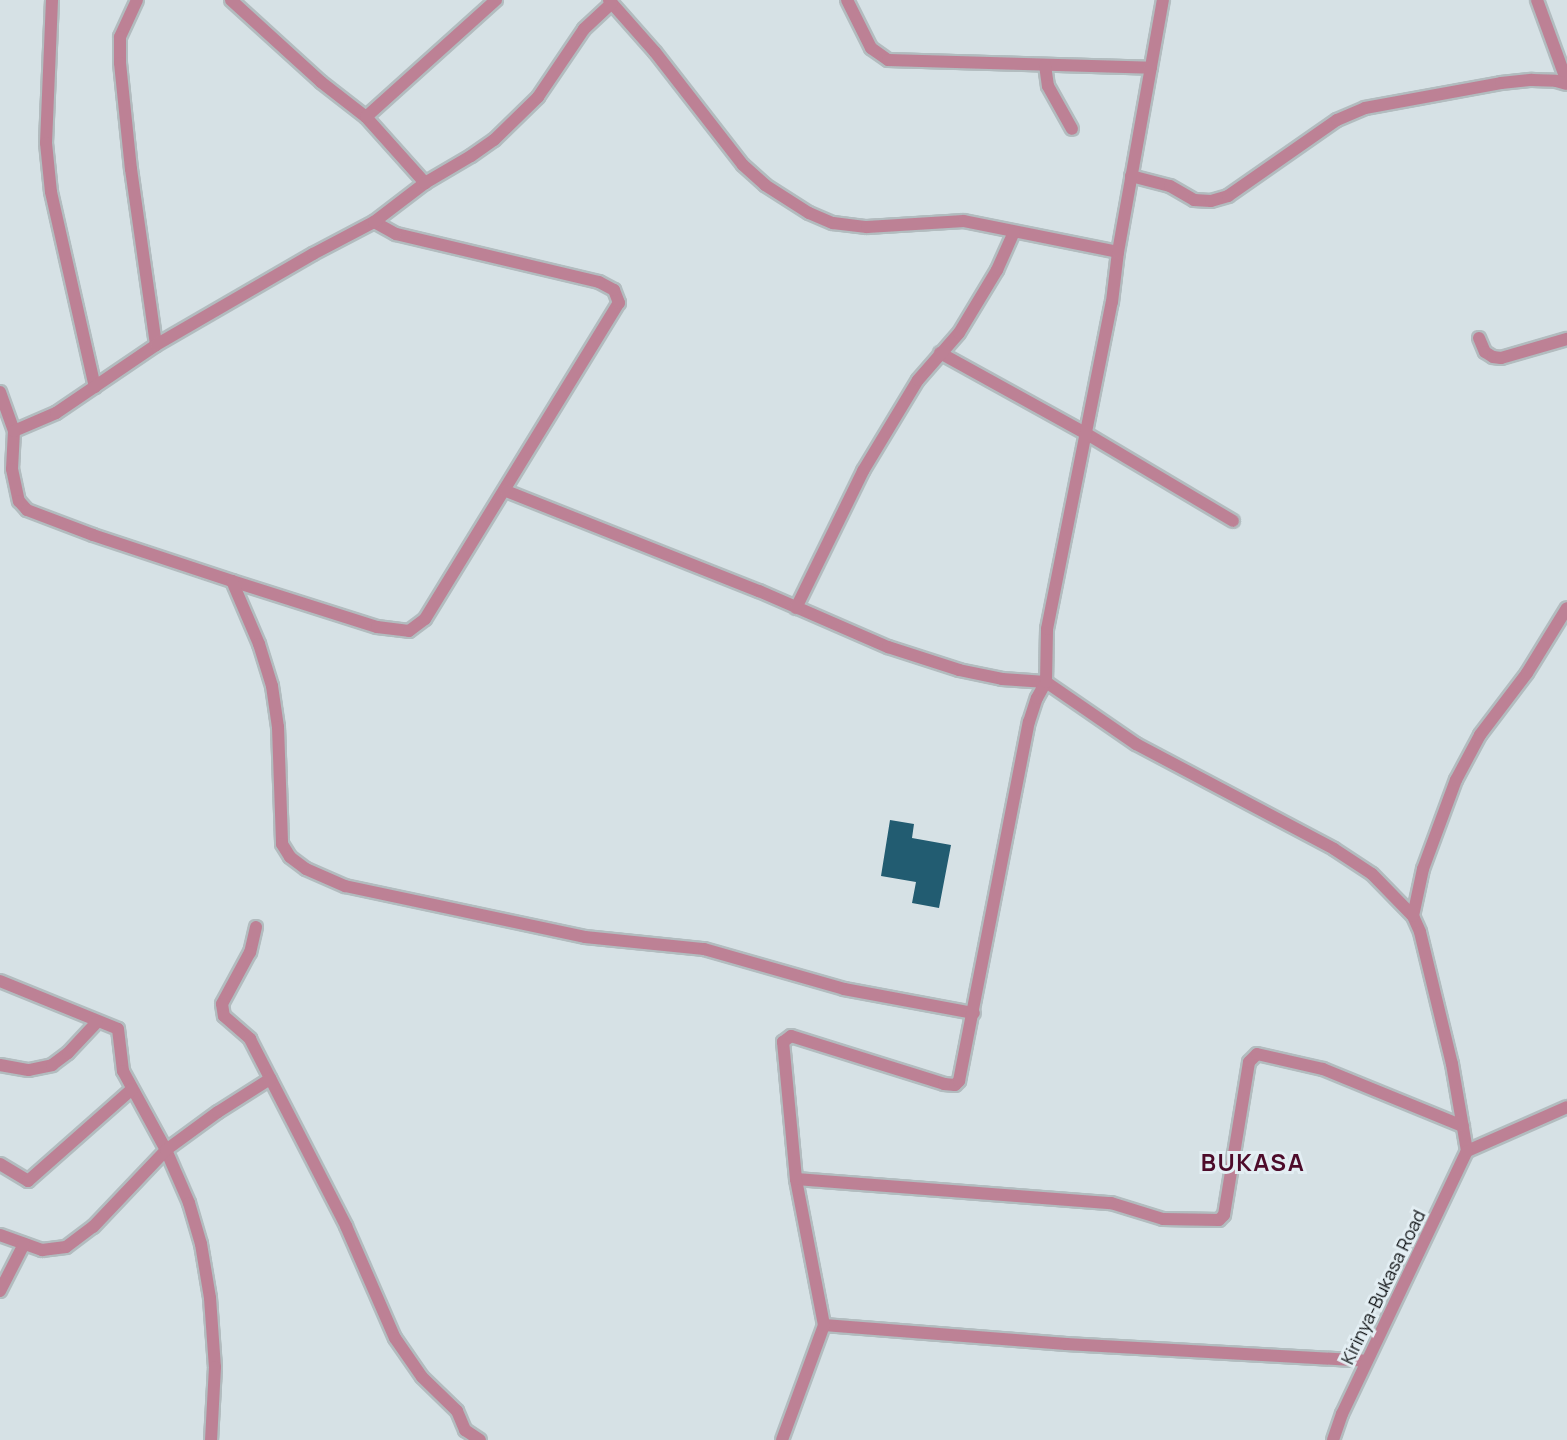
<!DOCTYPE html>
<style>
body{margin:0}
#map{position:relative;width:1567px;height:1440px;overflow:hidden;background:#d6e1e5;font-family:Manrope,sans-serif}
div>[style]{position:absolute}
.building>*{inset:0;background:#225c71}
.roads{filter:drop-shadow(2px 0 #b2bcbf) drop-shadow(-2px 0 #b2bcbf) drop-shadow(0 2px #b2bcbf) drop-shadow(0 -2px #b2bcbf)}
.street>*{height:12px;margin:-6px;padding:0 6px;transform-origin:6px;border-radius:6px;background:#bd8195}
span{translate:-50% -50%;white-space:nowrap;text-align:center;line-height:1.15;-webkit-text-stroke:6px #e3eef3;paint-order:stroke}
.street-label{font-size:18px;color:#0e1113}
.district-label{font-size:24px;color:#4d0b2a;font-weight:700;letter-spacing:1.5px}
</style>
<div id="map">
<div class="building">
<i style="clip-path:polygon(890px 820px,914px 824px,912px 838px,951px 845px,939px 908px,912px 903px,916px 882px,881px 876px)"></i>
</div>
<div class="roads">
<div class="street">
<i style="left:52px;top:0;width:143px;rotate:92.4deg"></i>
<i style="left:46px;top:143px;width:49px;rotate:84.2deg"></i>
<i style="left:51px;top:192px;width:200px;rotate:77.3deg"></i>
<i style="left:137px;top:0;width:41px;rotate:114.7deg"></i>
<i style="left:120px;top:37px;width:26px;rotate:90deg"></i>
<i style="left:120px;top:63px;width:107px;rotate:84.1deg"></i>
<i style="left:131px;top:169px;width:178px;rotate:81.9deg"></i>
<i style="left:231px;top:0;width:122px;rotate:42.3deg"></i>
<i style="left:321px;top:82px;width:57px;rotate:37.9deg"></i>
<i style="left:366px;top:117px;width:89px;rotate:48.2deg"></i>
<i style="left:609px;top:0;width:69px;rotate:48.5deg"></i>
<i style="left:655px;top:52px;width:143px;rotate:52.1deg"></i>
<i style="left:743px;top:165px;width:30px;rotate:42deg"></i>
<i style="left:765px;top:185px;width:52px;rotate:32.5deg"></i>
<i style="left:809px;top:213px;width:26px;rotate:23deg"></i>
<i style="left:833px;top:223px;width:34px;rotate:7deg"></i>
<i style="left:867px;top:227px;width:97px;rotate:-3.5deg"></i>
<i style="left:964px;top:221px;width:157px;rotate:11.4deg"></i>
<i style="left:847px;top:0;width:54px;rotate:63.4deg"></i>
<i style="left:871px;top:48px;width:21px;rotate:35deg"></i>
<i style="left:888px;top:60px;width:263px;rotate:1.7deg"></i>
<i style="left:1537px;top:0;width:87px;rotate:69.9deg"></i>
<i style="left:1045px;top:65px;width:21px;rotate:82deg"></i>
<i style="left:1048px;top:86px;width:49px;rotate:60.8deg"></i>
<i style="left:366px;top:117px;width:175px;rotate:-42deg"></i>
<i style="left:1131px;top:176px;width:40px;rotate:14.4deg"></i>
<i style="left:1170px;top:186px;width:28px;rotate:30deg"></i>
<i style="left:1194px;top:200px;width:17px;rotate:3deg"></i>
<i style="left:1211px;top:201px;width:18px;rotate:-16deg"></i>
<i style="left:1228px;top:196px;width:133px;rotate:-34.9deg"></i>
<i style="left:1337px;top:120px;width:30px;rotate:-23deg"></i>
<i style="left:1365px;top:108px;width:138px;rotate:-10.4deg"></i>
<i style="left:1501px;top:83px;width:31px;rotate:-6deg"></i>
<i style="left:1532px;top:80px;width:24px;rotate:2deg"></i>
<i style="left:1556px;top:81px;width:11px;rotate:15deg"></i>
<i style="left:1479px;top:338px;width:15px;rotate:67deg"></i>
<i style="left:1485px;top:352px;width:9px;rotate:32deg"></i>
<i style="left:1493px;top:357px;width:8px;rotate:7deg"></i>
<i style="left:1501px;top:358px;width:69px;rotate:-16.1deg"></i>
<i style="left:940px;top:353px;width:166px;rotate:28.9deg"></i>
<i style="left:1085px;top:433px;width:172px;rotate:30.7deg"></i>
<i style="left:0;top:392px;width:41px;rotate:70.3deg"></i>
<i style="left:14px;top:431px;width:38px;rotate:93deg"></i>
<i style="left:12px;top:469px;width:33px;rotate:78deg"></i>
<i style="left:19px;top:501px;width:12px;rotate:48deg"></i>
<i style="left:27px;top:510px;width:71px;rotate:20.7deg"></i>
<i style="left:93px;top:535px;width:146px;rotate:18.3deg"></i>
<i style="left:232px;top:581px;width:152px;rotate:17.6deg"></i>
<i style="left:377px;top:627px;width:32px;rotate:7deg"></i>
<i style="left:409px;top:631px;width:20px;rotate:-37deg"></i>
<i style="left:425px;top:619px;width:371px;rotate:-58.5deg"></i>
<i style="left:619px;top:303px;width:14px;rotate:-111deg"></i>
<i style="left:614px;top:290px;width:17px;rotate:-152deg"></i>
<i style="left:599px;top:282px;width:209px;rotate:-166.7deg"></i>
<i style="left:396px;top:234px;width:25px;rotate:-151deg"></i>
<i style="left:14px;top:431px;width:46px;rotate:-23.2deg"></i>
<i style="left:56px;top:413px;width:121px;rotate:-34.2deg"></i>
<i style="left:156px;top:345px;width:181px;rotate:-30.1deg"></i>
<i style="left:313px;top:254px;width:69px;rotate:-27.7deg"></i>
<i style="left:374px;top:222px;width:64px;rotate:-37.4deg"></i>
<i style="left:425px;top:183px;width:53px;rotate:-30.4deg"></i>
<i style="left:471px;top:156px;width:28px;rotate:-35deg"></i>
<i style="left:494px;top:140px;width:62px;rotate:-44.3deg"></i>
<i style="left:538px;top:97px;width:82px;rotate:-55.9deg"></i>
<i style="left:584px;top:29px;width:38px;rotate:-43deg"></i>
<i style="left:506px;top:491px;width:272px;rotate:21.6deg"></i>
<i style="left:759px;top:591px;width:141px;rotate:23.5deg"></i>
<i style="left:888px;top:647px;width:75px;rotate:17.9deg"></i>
<i style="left:959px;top:670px;width:44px;rotate:11.8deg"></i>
<i style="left:1002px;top:679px;width:44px;rotate:3.9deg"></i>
<i style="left:1046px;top:682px;width:109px;rotate:34.6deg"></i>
<i style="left:1136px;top:744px;width:224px;rotate:27.9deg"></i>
<i style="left:1334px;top:849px;width:45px;rotate:33.3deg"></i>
<i style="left:1372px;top:874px;width:59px;rotate:45.7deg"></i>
<i style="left:1413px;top:916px;width:17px;rotate:66deg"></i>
<i style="left:1420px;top:932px;width:136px;rotate:76.4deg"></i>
<i style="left:1452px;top:1064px;width:88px;rotate:80.2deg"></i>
<i style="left:232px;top:581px;width:69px;rotate:66.8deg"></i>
<i style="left:259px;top:644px;width:44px;rotate:72.8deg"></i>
<i style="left:272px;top:686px;width:41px;rotate:81.7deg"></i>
<i style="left:278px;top:727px;width:117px;rotate:88deg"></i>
<i style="left:282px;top:844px;width:15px;rotate:58deg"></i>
<i style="left:290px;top:857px;width:20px;rotate:37deg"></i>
<i style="left:306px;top:869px;width:43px;rotate:23.6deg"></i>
<i style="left:345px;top:886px;width:245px;rotate:12deg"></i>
<i style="left:585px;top:937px;width:120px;rotate:5.8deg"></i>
<i style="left:704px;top:949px;width:146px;rotate:15.9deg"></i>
<i style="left:844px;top:989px;width:132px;rotate:10.5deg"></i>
<i style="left:796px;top:608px;width:153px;rotate:-63.9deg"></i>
<i style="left:863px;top:471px;width:106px;rotate:-58.9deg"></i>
<i style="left:918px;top:380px;width:62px;rotate:-48.9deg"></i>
<i style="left:959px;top:333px;width:74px;rotate:-58.9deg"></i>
<i style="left:997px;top:270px;width:42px;rotate:-65.9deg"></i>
<i style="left:1413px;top:916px;width:48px;rotate:-78deg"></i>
<i style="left:1423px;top:869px;width:95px;rotate:-69.7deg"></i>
<i style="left:1456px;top:780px;width:51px;rotate:-61.9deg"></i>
<i style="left:1480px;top:735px;width:78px;rotate:-52.8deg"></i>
<i style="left:1527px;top:673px;width:76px;rotate:-58.4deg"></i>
<i style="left:256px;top:927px;width:26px;rotate:103deg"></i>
<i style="left:250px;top:952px;width:59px;rotate:118.3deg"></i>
<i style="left:222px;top:1004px;width:12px;rotate:81deg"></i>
<i style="left:224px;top:1016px;width:35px;rotate:41deg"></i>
<i style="left:250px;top:1039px;width:210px;rotate:62.8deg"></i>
<i style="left:346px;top:1226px;width:122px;rotate:66.4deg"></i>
<i style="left:395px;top:1338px;width:47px;rotate:55.3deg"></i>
<i style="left:422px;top:1377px;width:49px;rotate:44.2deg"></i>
<i style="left:457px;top:1411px;width:21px;rotate:67deg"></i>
<i style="left:465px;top:1430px;width:18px;rotate:34deg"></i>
<i style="left:0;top:981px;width:127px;rotate:22.1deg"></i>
<i style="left:118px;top:1029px;width:42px;rotate:83.2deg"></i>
<i style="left:123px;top:1071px;width:90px;rotate:61.4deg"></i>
<i style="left:166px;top:1150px;width:58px;rotate:66.5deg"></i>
<i style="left:189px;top:1203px;width:43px;rotate:73.7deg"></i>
<i style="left:201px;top:1244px;width:55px;rotate:80.5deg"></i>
<i style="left:210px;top:1298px;width:69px;rotate:85.9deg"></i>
<i style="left:215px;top:1367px;width:73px;rotate:93.1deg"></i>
<i style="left:0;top:1065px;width:29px;rotate:10deg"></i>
<i style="left:29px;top:1070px;width:24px;rotate:-12deg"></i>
<i style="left:52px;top:1065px;width:20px;rotate:-37deg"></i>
<i style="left:68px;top:1053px;width:42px;rotate:-46.9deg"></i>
<i style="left:1467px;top:1151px;width:109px;rotate:-23.7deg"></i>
<i style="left:0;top:1164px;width:33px;rotate:31deg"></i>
<i style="left:28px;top:1181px;width:139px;rotate:-41.5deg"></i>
<i style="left:796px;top:1179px;width:316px;rotate:4.4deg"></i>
<i style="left:1111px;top:1203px;width:54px;rotate:17.1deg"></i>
<i style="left:1163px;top:1219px;width:56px;rotate:1deg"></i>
<i style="left:1219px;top:1220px;width:7px;rotate:-45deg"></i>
<i style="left:1224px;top:1215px;width:155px;rotate:-80.7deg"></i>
<i style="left:1249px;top:1062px;width:11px;rotate:-45deg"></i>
<i style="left:1257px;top:1054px;width:68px;rotate:12.8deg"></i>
<i style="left:1323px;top:1069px;width:151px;rotate:22.2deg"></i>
<i style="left:0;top:1235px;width:45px;rotate:19.7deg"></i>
<i style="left:42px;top:1250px;width:24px;rotate:-7deg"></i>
<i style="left:66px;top:1247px;width:34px;rotate:-37deg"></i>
<i style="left:93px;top:1227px;width:106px;rotate:-46.5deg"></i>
<i style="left:166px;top:1150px;width:64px;rotate:-36.2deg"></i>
<i style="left:218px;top:1112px;width:62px;rotate:-32.4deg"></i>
<i style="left:0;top:1291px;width:53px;rotate:-62.9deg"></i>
<i style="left:824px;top:1325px;width:243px;rotate:4.5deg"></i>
<i style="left:1066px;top:1344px;width:300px;rotate:3.2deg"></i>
<i style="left:782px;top:1440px;width:122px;rotate:-69.9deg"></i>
<i style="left:824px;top:1325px;width:149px;rotate:-100.9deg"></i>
<i style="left:796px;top:1179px;width:138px;rotate:-95.4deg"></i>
<i style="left:783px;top:1042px;width:10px;rotate:-37deg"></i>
<i style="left:791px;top:1036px;width:160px;rotate:17.4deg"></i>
<i style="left:944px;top:1084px;width:11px;rotate:5deg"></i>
<i style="left:955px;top:1085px;width:6px;rotate:-45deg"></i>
<i style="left:959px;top:1081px;width:366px;rotate:-79deg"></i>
<i style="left:1029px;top:722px;width:25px;rotate:-72deg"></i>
<i style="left:1037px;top:698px;width:18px;rotate:-61deg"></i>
<i style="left:1046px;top:682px;width:53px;rotate:-88.9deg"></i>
<i style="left:1047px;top:629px;width:333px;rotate:-78.8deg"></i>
<i style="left:1112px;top:302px;width:50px;rotate:-83.2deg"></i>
<i style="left:1118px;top:252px;width:256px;rotate:-79.9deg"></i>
<i style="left:1333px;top:1440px;width:28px;rotate:-71deg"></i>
<i style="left:1342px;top:1414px;width:291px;rotate:-64.6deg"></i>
</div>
</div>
<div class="street-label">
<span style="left:1383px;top:1287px;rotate:-64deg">Kirinya-Bukasa Road</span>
</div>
<div class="district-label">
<span style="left:1253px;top:1162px">BUKASA</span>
</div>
</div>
